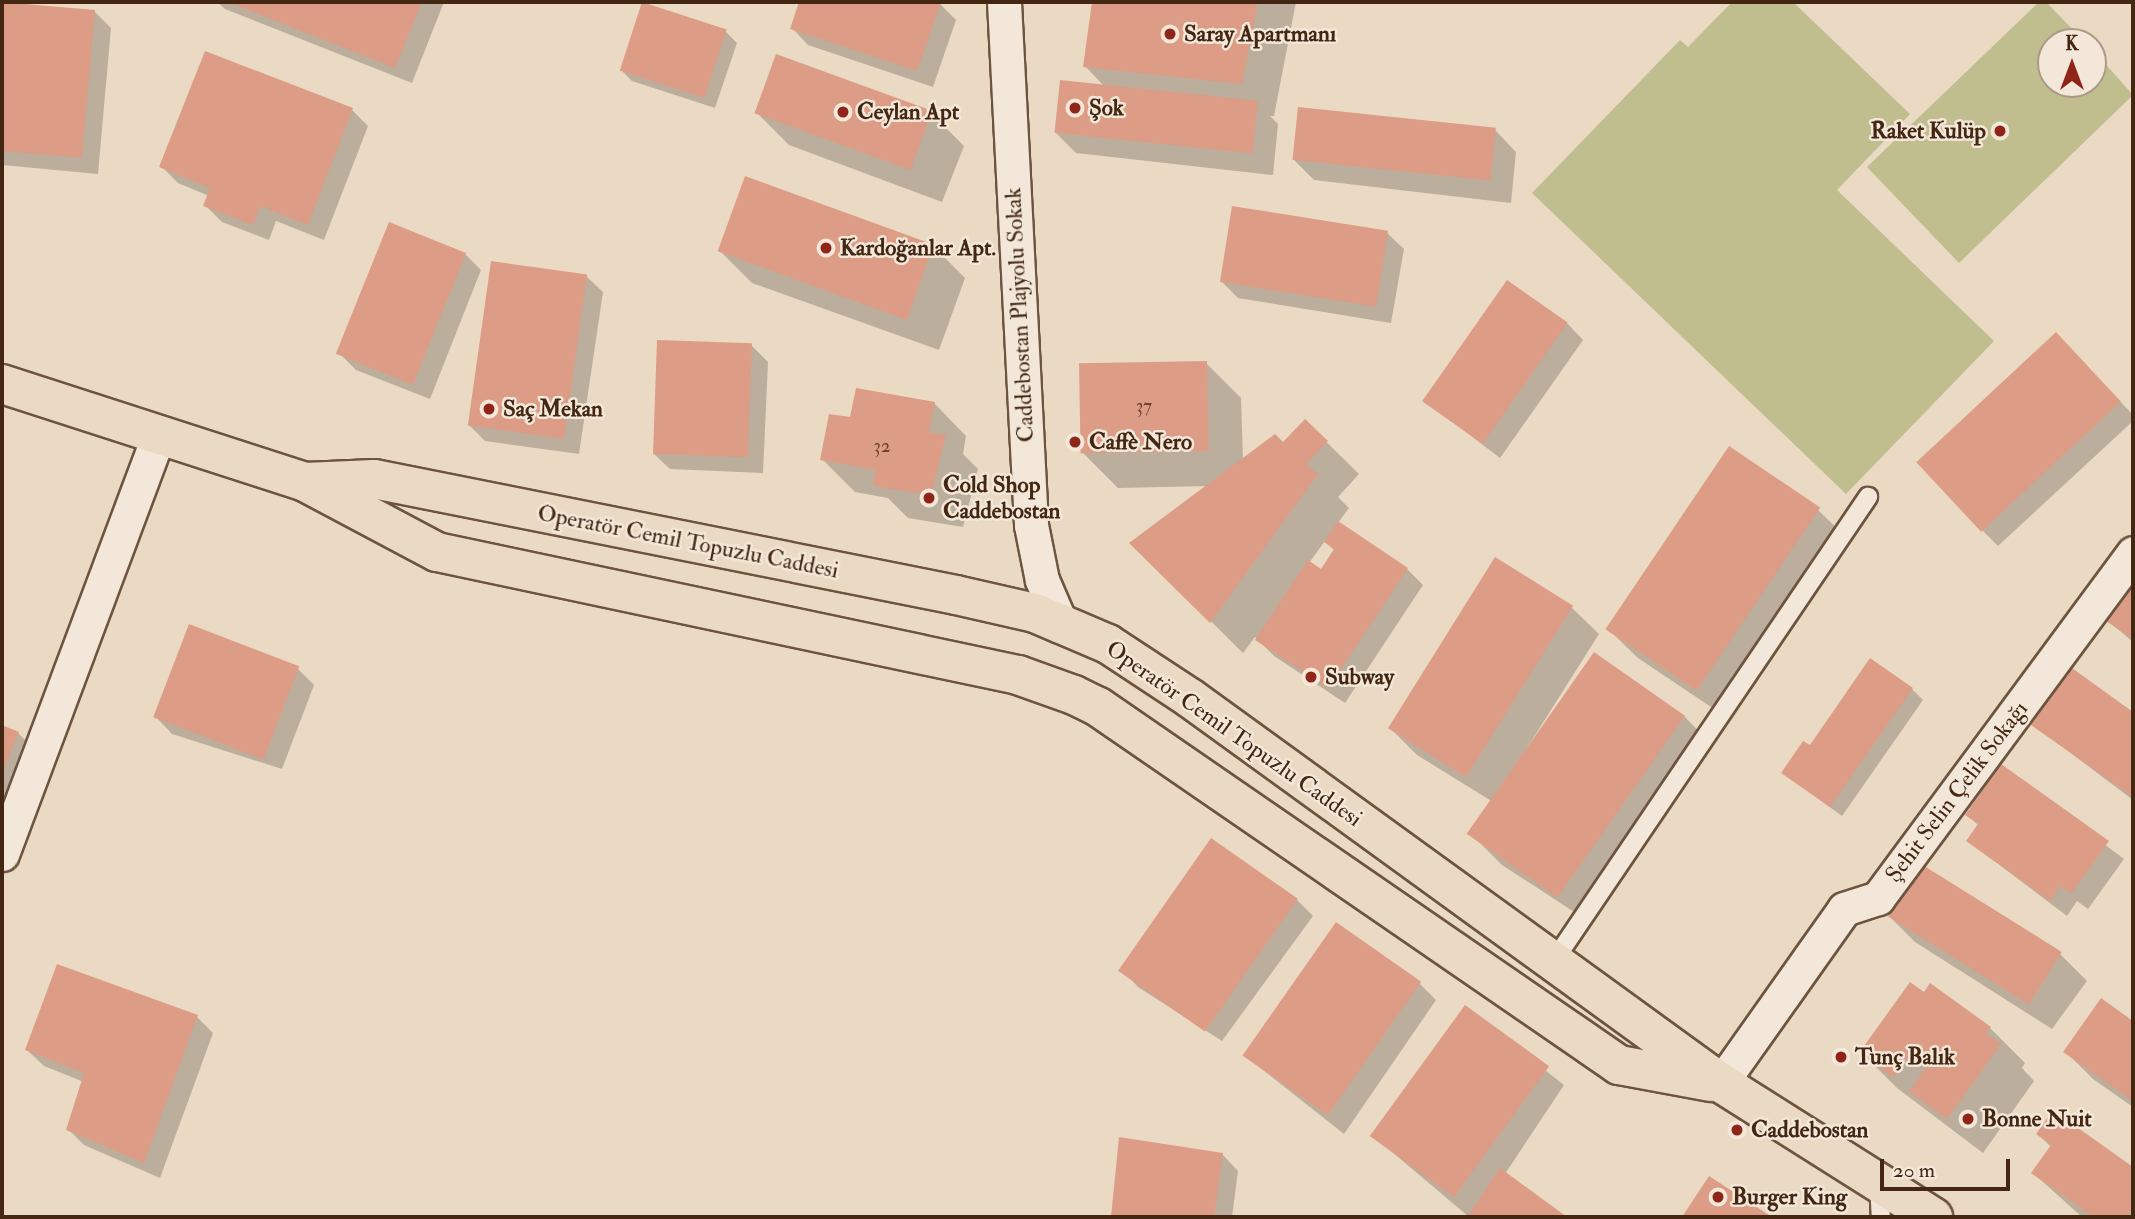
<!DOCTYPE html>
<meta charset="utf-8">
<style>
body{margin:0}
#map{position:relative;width:2135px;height:1219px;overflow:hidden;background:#ebdac3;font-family:"IM FELL Double Pica",serif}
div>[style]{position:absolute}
.green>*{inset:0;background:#c0bd8e}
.shadow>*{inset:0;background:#0003}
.building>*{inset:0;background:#dd9c85;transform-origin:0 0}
.roads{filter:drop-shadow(2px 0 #6d543f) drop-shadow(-2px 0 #6d543f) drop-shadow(0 2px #6d543f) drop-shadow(0 -2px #6d543f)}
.service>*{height:18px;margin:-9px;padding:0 9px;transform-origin:9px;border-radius:9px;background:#f2e7d8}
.minor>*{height:33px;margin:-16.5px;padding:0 16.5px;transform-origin:16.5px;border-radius:16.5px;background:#f2e7d8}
.primary>*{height:38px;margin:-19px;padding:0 19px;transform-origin:19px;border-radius:19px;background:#ebdac3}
.dots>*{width:19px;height:19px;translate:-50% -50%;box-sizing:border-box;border:4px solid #f2e7d8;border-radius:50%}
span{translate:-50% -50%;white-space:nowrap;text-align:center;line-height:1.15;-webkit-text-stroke:5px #f2e7d8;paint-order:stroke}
.number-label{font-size:19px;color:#6a4430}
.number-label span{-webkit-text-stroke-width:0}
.poi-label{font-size:23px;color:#432713;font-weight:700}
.left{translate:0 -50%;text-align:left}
.right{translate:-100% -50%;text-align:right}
.street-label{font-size:23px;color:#432713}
.frame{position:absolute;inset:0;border:4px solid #432713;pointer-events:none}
.north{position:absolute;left:2037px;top:28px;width:70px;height:70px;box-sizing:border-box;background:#f2e7d8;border:2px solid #ac9a89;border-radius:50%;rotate:0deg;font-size:19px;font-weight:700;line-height:28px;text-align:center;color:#432713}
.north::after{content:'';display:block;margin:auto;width:24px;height:32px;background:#8f2418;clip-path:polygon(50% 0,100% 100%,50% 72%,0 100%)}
.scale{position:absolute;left:1880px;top:1159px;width:130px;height:32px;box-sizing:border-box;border:4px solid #432713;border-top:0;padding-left:9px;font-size:21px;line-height:24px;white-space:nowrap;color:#432713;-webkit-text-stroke:5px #f2e7d8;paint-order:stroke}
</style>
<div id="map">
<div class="green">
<i style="clip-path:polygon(1732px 2px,1793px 2px,1910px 114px,1837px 190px,1994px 341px,1846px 494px,1532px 193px,1680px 40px,1688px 47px)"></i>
<i style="clip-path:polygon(2039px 2px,2046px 2px,2085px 42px,2051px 42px,2051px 84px,2093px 84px,2093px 50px,2133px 95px,1959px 263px,1867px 167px)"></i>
</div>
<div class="shadow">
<i style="clip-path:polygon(217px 2px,444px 2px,412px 83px,225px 9px)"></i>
<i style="clip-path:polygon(800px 2px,940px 4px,956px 20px,933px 87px,808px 45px,792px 28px)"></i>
<i style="clip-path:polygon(1094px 2px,1296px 2px,1274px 116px,1270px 116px,1278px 124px,1273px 175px,1076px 153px,1055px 132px,1105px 87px,1085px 66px)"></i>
<i style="clip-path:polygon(2px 4px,95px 12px,111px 28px,98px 174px,2px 165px)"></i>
<i style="clip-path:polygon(726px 32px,737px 43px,715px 108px,632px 81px,621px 70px)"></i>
<i style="clip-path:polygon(352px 110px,368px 126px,324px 240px,276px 221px,269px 240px,222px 222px,205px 205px,209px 196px,178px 183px,162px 167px)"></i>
<i style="clip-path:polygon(756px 112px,931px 113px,964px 146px,942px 202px,789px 145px)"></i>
<i style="clip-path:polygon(1496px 131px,1516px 152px,1511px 203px,1314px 180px,1294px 160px)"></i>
<i style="clip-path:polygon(1387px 233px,1404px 249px,1391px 323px,1238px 298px,1222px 282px)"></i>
<i style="clip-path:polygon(933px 246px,965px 278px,939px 350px,752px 283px,720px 251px)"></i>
<i style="clip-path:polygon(465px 254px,481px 270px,430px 399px,356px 370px,339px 353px)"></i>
<i style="clip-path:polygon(586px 276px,603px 292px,579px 454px,485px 441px,469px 425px)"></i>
<i style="clip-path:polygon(1567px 323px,1583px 340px,1500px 458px,1425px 401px)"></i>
<i style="clip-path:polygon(752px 346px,768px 362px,763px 473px,670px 469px,653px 453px)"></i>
<i style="clip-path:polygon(2072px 351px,2133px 415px,2133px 421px,1998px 546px,1982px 530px)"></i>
<i style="clip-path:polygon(evenodd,1206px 363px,1241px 398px,1243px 460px,1284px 444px,1305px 421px,1359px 474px,1338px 497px,1349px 508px,1338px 523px,1407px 569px,1423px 585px,1345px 703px,1274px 656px,1255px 637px,1243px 653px,1132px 543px,1209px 486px,1118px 488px,1083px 453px,1206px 363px,1325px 541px,1335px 551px,1321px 572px,1309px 563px,1325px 541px)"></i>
<i style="clip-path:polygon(934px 403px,966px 436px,963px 454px,978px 469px,963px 527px,908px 518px,888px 498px,855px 492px,822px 459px,852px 419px)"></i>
<i style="clip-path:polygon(1818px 510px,1846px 537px,1723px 715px,1638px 658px,1610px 631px)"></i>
<i style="clip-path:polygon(2133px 584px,2133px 642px,2108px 621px)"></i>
<i style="clip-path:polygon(1571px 607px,1599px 634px,1493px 802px,1417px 755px,1390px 728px)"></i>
<i style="clip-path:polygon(2065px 665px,2133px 714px,2133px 800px,2027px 720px)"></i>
<i style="clip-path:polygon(298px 669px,314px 685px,282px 769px,172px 734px,156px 717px)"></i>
<i style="clip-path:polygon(1912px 689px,1923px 700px,1842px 816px,1783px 773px,1810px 748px)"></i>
<i style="clip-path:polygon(1684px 716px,1711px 744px,1588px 921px,1502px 865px,1475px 838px)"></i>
<i style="clip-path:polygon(2px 727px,18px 733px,39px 754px,2px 844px)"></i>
<i style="clip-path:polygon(2002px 767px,2124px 859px,2088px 909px,2077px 901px,2067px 916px,1968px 841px,1979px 826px,1967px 814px)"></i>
<i style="clip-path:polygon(1297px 900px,1313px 916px,1222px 1041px,1138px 987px,1122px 970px)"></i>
<i style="clip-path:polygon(1888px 915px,2060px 954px,2087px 981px,2052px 1029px,1915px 942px)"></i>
<i style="clip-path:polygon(1420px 984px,1436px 1000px,1344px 1134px,1248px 1058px)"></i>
<i style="clip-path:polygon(1931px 985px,1990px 1028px,2025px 1063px,2022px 1068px,2034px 1081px,1983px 1153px,1897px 1088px,1862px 1053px)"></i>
<i style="clip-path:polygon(2101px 1001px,2133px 1023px,2133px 1107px,2093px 1079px,2065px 1051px)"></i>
<i style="clip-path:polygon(1466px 1008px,1564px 1085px,1505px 1174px,1564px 1217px,1469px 1217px,1379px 1141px)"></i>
<i style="clip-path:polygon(197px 1017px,213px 1033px,160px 1178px,84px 1145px,68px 1129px,84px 1082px,44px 1066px,27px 1050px)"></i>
<i style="clip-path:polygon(2053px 1113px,2133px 1169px,2133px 1217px,2082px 1217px,2033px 1173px,2051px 1147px,2038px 1134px)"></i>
<i style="clip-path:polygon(1121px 1139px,1222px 1154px,1238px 1171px,1232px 1217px,1113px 1217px)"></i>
</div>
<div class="building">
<i style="clip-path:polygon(2px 2px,95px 10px,82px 158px,2px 151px)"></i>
<i style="clip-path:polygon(228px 2px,422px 2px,395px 68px)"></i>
<i style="left:642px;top:2px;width:89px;height:72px;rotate:18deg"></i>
<i style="clip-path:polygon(799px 2px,941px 2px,917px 71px,790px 29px)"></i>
<i style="clip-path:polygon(1092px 2px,1258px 2px,1242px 84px,1083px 67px)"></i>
<i style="clip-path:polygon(205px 51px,353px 108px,308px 225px,260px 206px,253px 225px,203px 206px,210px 188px,159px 167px)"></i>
<i style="left:776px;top:54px;width:166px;height:63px;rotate:20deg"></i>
<i style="left:1060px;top:80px;width:199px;height:53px;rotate:6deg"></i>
<i style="left:1298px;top:107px;width:199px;height:53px;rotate:6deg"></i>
<i style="left:745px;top:176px;width:201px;height:80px;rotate:20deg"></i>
<i style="left:1232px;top:206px;width:158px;height:77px;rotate:9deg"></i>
<i style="left:389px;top:222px;width:83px;height:142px;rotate:22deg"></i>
<i style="left:491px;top:261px;width:97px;height:166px;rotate:8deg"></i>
<i style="left:1507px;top:280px;width:74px;height:148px;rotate:35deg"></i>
<i style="left:2056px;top:332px;width:95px;height:191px;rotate:47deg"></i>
<i style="left:657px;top:340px;width:95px;height:114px;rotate:2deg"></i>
<i style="left:1207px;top:361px;width:90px;height:128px;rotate:89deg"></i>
<i style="clip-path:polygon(856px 388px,935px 402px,929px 433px,946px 435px,931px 495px,873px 486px,876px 470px,820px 460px,829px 414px,850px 417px)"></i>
<i style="clip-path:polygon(1305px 419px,1328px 441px,1306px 464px,1318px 474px,1210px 623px,1129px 543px,1275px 434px,1283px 442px)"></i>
<i style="left:1729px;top:446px;width:110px;height:221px;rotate:34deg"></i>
<i style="clip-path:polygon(1338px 521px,1408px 568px,1328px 688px,1255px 640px,1308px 560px,1321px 569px,1334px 549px,1324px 542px)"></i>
<i style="left:1495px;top:557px;width:92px;height:202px;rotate:32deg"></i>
<i style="clip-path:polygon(2133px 581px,2133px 639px,2106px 621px)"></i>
<i style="left:189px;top:624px;width:118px;height:100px;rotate:21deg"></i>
<i style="left:1594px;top:652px;width:111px;height:222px;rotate:35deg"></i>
<i style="clip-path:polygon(1870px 658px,1913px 688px,1830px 807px,1781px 773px,1803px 741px,1810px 745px)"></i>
<i style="clip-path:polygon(2065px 663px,2133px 712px,2133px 797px,2024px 720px)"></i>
<i style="clip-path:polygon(2px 725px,19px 732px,2px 773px)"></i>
<i style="clip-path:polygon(2001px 764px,2109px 841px,2071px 894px,2060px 886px,2050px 901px,1966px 841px,1978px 824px,1965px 815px)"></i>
<i style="left:1211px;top:838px;width:106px;height:162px;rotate:35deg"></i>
<i style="left:1921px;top:864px;width:166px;height:62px;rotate:32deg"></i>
<i style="left:1336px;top:922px;width:104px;height:163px;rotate:35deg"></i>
<i style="clip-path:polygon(57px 964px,198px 1015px,144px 1163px,66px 1130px,84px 1073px,25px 1050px)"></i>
<i style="clip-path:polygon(1910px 982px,1924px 992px,1930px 983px,1991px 1027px,1986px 1034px,2001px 1044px,1947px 1119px,1909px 1092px,1927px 1066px,1910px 1054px,1893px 1077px,1859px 1053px)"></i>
<i style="clip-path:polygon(2101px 998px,2133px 1021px,2133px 1101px,2063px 1052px)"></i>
<i style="left:1465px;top:1005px;width:104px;height:162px;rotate:36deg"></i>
<i style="clip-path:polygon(2053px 1110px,2133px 1167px,2133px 1208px,2127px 1217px,2094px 1217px,2031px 1173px,2051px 1145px,2036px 1134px)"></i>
<i style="clip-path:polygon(1119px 1137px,1223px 1153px,1214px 1217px,1111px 1217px)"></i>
<i style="clip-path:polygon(1500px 1168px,1567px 1217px,1467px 1217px)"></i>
<i style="clip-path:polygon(1709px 1176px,1772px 1217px,1682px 1217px)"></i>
</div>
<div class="roads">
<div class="service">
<i style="left:1553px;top:962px;width:562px;rotate:-55.89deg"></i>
<i style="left:1879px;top:1183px;width:34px;rotate:87deg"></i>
</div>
<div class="minor">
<i style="left:1004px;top:2px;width:524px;rotate:87.04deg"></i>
<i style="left:1031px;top:525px;width:56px;rotate:78.7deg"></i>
<i style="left:1042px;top:580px;width:48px;rotate:66.6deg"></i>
<i style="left:2px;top:854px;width:448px;rotate:-69.5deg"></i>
<i style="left:1721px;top:1083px;width:213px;rotate:-54.7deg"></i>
<i style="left:1844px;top:909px;width:36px;rotate:-18deg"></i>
<i style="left:1878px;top:898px;width:429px;rotate:-53.5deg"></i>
</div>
<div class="primary">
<i style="left:2px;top:384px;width:318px;rotate:17.9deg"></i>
<i style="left:305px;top:482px;width:69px;rotate:-2.5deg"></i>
<i style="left:374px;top:479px;width:593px;rotate:11.27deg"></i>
<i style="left:956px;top:595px;width:81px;rotate:12.8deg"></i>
<i style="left:1035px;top:613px;width:28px;rotate:23deg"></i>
<i style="left:1061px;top:624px;width:51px;rotate:23.1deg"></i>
<i style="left:1108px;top:644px;width:98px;rotate:33.4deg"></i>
<i style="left:1190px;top:698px;width:656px;rotate:35.94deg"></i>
<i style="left:1721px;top:1083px;width:251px;rotate:32.3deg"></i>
<i style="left:307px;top:483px;width:147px;rotate:28deg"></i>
<i style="left:437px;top:552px;width:594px;rotate:11.95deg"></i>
<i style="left:1018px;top:675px;width:59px;rotate:19.7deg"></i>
<i style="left:1074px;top:695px;width:25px;rotate:26deg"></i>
<i style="left:1097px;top:706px;width:634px;rotate:34.52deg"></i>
<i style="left:1619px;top:1065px;width:94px;rotate:10.5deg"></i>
</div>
</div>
<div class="dots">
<i style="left:1170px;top:34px;background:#8f2418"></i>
<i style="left:1075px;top:108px;background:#8f2418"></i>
<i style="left:843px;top:112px;background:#8f2418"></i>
<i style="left:2000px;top:131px;background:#8f2418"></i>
<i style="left:826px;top:248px;background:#8f2418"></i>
<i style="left:489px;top:409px;background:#8f2418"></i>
<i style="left:1075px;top:442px;background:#8f2418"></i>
<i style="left:929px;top:498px;background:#8f2418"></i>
<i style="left:1311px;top:677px;background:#8f2418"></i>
<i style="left:1841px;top:1057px;background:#8f2418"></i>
<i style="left:1968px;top:1119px;background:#8f2418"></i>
<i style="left:1737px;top:1130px;background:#8f2418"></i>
<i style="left:1718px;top:1197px;background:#8f2418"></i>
</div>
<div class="number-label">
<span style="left:1144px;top:407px">37</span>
<span style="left:882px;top:447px">32</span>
</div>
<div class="poi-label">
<span class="left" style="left:1184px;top:34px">Saray Apartmanı</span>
<span class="left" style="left:1089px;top:108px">Şok</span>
<span class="left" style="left:857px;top:112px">Ceylan Apt</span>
<span class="right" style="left:1986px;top:131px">Raket Kulüp</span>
<span class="left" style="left:840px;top:248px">Kardoğanlar Apt.</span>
<span class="left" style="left:503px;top:409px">Saç Mekan</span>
<span class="left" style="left:1089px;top:442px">Caffè Nero</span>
<span class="left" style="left:943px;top:498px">Cold Shop<br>Caddebostan</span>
<span class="left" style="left:1325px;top:677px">Subway</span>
<span class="left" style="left:1855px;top:1057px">Tunç Balık</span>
<span class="left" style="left:1982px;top:1119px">Bonne Nuit</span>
<span class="left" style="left:1751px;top:1130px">Caddebostan</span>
<span class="left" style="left:1732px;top:1197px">Burger King</span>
</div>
<div class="street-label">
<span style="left:1020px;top:315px;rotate:-93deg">Caddebostan Plajyolu Sokak</span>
<span style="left:688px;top:542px;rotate:11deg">Operatör Cemil Topuzlu Caddesi</span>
<span style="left:1234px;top:734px;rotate:35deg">Operatör Cemil Topuzlu Caddesi</span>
<span style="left:1957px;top:792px;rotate:-53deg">Şehit Selin Çelik Sokağı</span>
</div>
<div class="frame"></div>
<div class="north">K</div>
<div class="scale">20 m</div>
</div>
